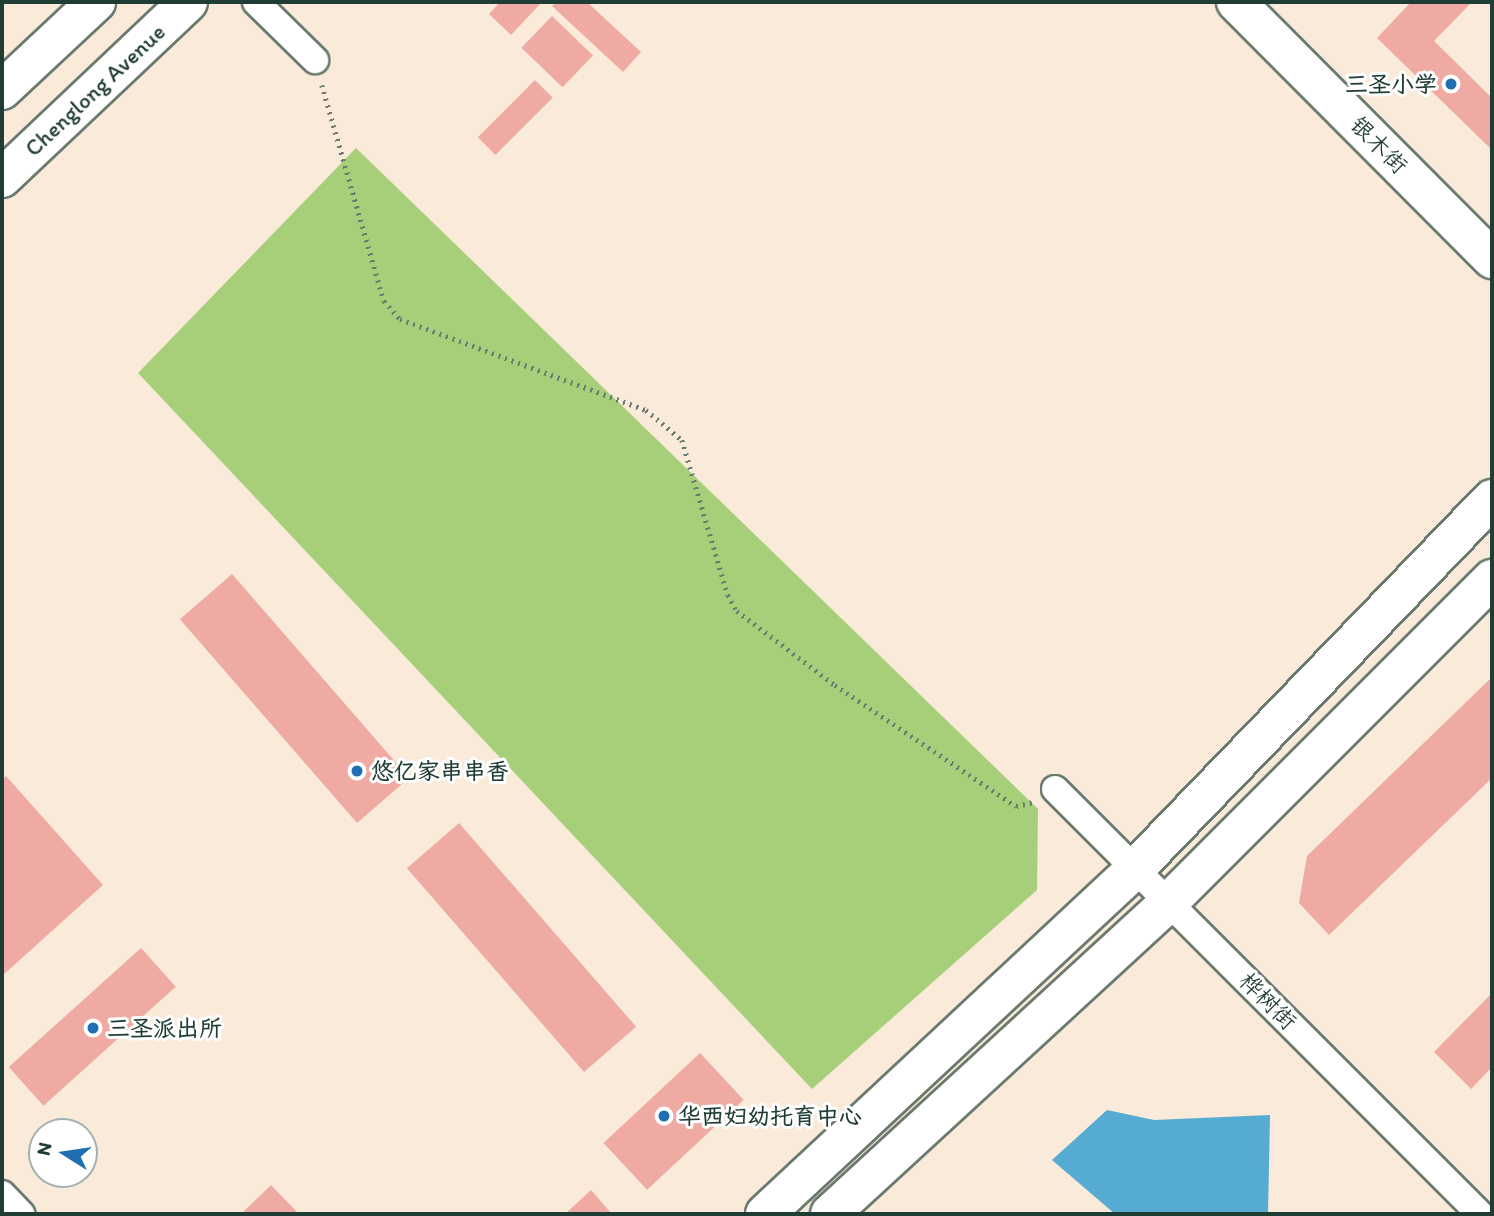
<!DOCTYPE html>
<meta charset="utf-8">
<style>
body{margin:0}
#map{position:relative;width:1494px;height:1216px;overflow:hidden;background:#f9ead9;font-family:Itim,"LXGW WenKai TC",sans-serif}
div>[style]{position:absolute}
.green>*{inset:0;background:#a7cf7a}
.water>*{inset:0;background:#55abd1}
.building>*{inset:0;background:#efaba3;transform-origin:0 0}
.path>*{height:4.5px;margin-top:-2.25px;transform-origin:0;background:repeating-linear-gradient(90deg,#6b7a6e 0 2px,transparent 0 7px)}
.roads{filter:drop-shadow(2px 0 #6b7a6e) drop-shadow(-2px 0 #6b7a6e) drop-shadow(0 2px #6b7a6e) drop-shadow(0 -2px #6b7a6e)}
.street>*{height:26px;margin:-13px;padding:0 13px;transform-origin:13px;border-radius:13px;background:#fff}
.secondary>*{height:38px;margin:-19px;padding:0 19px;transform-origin:19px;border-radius:19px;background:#fff}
.highway>*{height:38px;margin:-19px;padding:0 19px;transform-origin:19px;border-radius:19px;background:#fff}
.dots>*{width:19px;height:19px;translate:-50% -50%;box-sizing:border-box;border:4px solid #fff;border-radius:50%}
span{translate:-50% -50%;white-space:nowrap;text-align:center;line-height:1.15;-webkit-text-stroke:6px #fff;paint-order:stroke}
.poi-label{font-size:23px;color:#1f3d34;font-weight:700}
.right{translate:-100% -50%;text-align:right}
.left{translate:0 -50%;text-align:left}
.street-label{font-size:23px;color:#1f3d34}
.frame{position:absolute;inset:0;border:4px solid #1f3d34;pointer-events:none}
.north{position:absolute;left:28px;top:1118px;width:70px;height:70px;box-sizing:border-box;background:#fff;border:2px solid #a5b1ae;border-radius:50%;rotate:282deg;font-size:19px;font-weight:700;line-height:28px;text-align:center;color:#1f3d34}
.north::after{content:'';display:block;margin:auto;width:24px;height:32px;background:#1f6fb2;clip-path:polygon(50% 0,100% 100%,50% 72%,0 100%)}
</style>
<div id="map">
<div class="green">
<i style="clip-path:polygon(356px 148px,1038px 809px,1037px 890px,812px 1089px,138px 373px)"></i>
</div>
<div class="water">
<i style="clip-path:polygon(1107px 1110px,1154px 1120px,1270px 1115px,1268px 1214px,1115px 1214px,1052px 1160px)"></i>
</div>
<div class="building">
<i style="clip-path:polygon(500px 2px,542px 2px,511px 35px,489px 14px)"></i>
<i style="clip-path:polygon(556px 2px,587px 2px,641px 52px,623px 72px,552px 6px)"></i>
<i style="clip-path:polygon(1411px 2px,1472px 2px,1434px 41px,1492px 98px,1492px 150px,1377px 38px)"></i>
<i style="left:552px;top:16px;width:57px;height:44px;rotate:44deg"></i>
<i style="left:535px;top:80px;width:25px;height:81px;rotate:45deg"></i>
<i style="left:232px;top:574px;width:270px;height:69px;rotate:49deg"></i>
<i style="clip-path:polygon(1492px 677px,1492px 778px,1329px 935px,1299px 903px,1307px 856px)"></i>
<i style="clip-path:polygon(6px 776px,103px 885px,2px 976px,2px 780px)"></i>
<i style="left:459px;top:823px;width:270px;height:69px;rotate:49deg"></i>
<i style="left:141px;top:948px;width:52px;height:178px;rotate:48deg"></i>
<i style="clip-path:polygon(1492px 993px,1492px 1067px,1471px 1089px,1434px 1052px)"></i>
<i style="left:700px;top:1053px;width:64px;height:132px;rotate:47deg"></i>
<i style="clip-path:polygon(271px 1185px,299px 1214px,241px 1214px)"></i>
<i style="clip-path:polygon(591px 1190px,612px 1214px,565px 1214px)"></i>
</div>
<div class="path">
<i style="left:322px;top:85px;width:225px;rotate:74deg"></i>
<i style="left:384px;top:301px;width:24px;rotate:48deg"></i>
<i style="left:400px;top:319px;width:262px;rotate:20.3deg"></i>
<i style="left:646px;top:410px;width:47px;rotate:39.8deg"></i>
<i style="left:682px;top:440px;width:162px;rotate:73.5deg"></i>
<i style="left:728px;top:595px;width:18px;rotate:61deg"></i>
<i style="left:737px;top:611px;width:123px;rotate:37.1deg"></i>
<i style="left:835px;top:685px;width:218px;rotate:33.8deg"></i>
<i style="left:1016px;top:806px;width:18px;rotate:-13deg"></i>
</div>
<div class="roads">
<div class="street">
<i style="left:256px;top:2px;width:83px;rotate:44.5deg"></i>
<i style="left:1055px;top:789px;width:601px;rotate:45deg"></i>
<i style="left:2px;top:1194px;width:28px;rotate:46deg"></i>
</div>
<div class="secondary">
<i style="left:1236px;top:2px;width:363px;rotate:45.1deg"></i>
<i style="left:765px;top:1214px;width:503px;rotate:-42.99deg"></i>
<i style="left:1133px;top:871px;width:517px;rotate:-46.02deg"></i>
<i style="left:830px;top:1214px;width:461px;rotate:-42.6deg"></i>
<i style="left:1169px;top:902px;width:457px;rotate:-45deg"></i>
</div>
<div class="highway">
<i style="left:2px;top:90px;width:129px;rotate:-43.1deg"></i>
<i style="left:2px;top:178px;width:256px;rotate:-43.4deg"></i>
</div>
</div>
<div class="dots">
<i style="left:1451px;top:84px;background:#1f6fb2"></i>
<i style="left:357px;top:771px;background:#1f6fb2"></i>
<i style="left:93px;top:1028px;background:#1f6fb2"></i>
<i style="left:664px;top:1116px;background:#1f6fb2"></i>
</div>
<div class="poi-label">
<span class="right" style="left:1437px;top:84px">三圣小学</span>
<span class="left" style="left:371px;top:771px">悠亿家串串香</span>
<span class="left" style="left:107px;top:1028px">三圣派出所</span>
<span class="left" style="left:678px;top:1116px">华西妇幼托育中心</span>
</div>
<div class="street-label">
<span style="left:95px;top:90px;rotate:-43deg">Chenglong Avenue</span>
<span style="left:1379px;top:145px;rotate:45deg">银木街</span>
<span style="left:1268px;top:1001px;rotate:45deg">桦树街</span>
</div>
<div class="frame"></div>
<div class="north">N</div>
</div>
